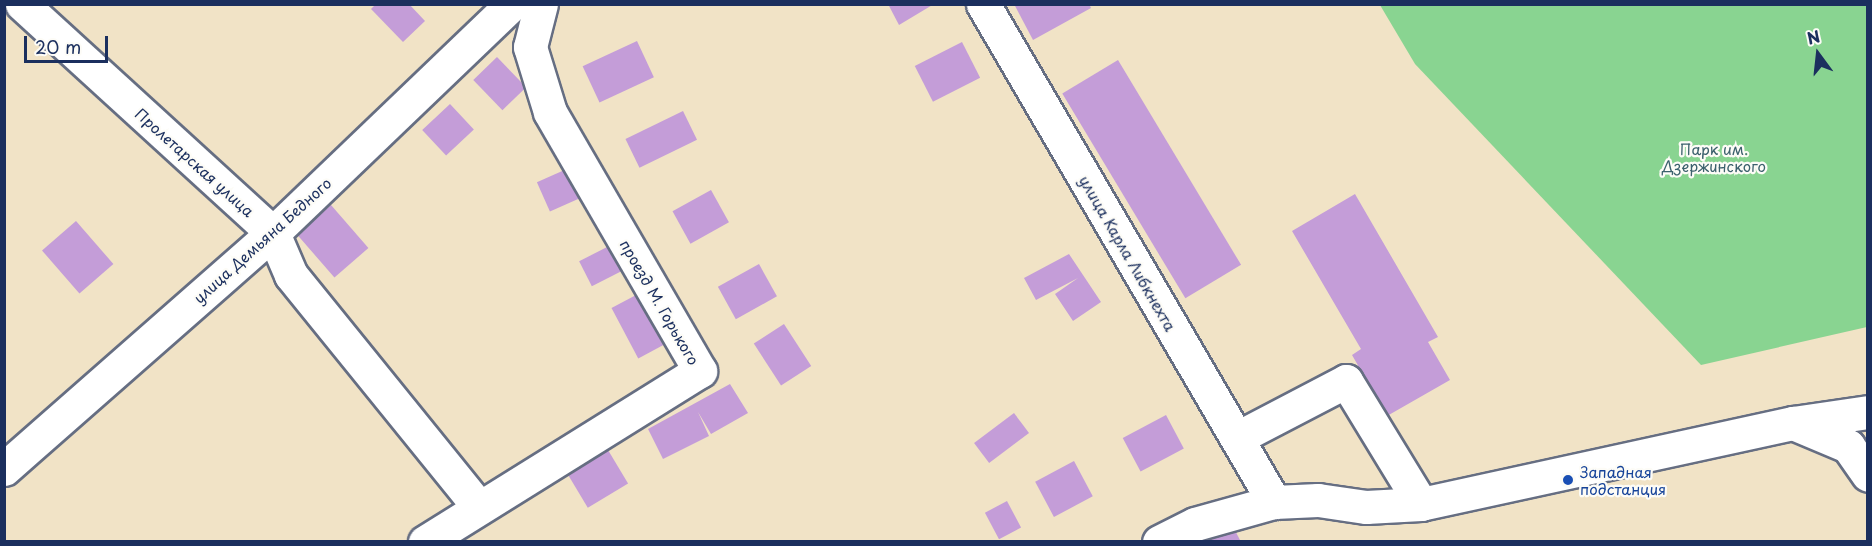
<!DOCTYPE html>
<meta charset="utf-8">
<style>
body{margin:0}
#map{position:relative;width:1872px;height:546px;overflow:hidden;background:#f1e3c6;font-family:"Playpen Sans",sans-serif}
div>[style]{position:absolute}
.green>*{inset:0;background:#89d491}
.building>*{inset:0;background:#c49dd8;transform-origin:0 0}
.roads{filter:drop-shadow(2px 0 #666e82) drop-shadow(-2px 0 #666e82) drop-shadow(0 2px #666e82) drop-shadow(0 -2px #666e82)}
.minor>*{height:33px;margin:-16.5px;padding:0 16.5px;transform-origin:16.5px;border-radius:16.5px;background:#fff}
.dots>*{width:16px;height:16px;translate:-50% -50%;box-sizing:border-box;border:3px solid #fdfcf7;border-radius:50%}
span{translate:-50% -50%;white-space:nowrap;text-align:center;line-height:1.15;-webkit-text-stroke:4.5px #fdfcf7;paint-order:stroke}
.park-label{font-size:15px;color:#3c616d}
.street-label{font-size:15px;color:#1b2f5e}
.transit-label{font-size:15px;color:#164399}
.left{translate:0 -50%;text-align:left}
.frame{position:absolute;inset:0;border:6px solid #1b2f5e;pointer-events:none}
.north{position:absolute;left:1788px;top:24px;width:60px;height:60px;-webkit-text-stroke:4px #fdfcf7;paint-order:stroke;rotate:345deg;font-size:16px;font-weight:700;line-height:24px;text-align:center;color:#1b2f5e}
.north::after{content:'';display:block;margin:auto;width:21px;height:27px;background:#1b2f5e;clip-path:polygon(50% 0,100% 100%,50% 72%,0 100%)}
.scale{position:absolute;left:24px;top:36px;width:84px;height:27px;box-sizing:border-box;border:3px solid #1b2f5e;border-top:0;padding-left:8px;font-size:18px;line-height:21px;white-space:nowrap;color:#1b2f5e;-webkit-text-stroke:4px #fdfcf7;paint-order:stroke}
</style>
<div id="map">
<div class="green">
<i style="clip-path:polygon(1380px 5px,1867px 5px,1867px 327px,1701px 365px,1415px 64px)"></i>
</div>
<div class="building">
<i style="clip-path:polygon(376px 4px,409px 4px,425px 21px,403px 42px,371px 9px)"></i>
<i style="clip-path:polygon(888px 4px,934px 4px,899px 25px)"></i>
<i style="clip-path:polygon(1014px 4px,1089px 4px,1091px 8px,1033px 40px)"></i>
<i style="left:637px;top:41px;width:40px;height:60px;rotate:65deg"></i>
<i style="left:962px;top:42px;width:40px;height:53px;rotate:63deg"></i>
<i style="left:497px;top:57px;width:42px;height:33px;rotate:46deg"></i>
<i style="left:1118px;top:60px;width:239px;height:65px;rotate:59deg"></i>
<i style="left:450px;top:104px;width:35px;height:38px;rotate:47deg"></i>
<i style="left:683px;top:111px;width:32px;height:64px;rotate:64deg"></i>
<i style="left:578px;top:164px;width:32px;height:45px;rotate:66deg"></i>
<i style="left:711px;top:190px;width:37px;height:44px;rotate:61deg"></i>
<i style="clip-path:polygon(1355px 194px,1438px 337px,1428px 342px,1450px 380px,1387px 416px,1352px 355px,1361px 349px,1292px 231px)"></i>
<i style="left:331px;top:205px;width:57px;height:45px;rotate:49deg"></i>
<i style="left:76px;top:221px;width:57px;height:45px;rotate:49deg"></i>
<i style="left:613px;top:244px;width:28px;height:38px;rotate:63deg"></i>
<i style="clip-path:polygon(1069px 254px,1101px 302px,1073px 321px,1055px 294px,1078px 278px,1036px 300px,1024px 278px)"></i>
<i style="left:759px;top:264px;width:37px;height:47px;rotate:61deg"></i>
<i style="left:638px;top:294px;width:57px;height:30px;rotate:62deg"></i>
<i style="left:784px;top:324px;width:50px;height:36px;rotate:57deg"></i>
<i style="clip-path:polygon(730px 384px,748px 413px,711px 434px,698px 412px,709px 436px,663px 459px,648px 429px)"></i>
<i style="left:1014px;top:413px;width:25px;height:50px;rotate:53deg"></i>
<i style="left:1166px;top:415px;width:38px;height:49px;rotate:62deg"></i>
<i style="left:608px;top:450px;width:39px;height:47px;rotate:59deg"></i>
<i style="left:1074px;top:461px;width:40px;height:44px;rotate:62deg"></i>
<i style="left:1007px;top:501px;width:30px;height:25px;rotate:62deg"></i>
<i style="clip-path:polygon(1226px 513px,1241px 542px,1191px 542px)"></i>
</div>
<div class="roads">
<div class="minor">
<i style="left:22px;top:4px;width:340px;rotate:42.4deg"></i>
<i style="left:273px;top:233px;width:46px;rotate:66.8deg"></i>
<i style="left:291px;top:275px;width:299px;rotate:51deg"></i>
<i style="left:983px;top:4px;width:577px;rotate:59.7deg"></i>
<i style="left:1793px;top:423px;width:60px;rotate:22.7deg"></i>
<i style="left:1848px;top:446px;width:35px;rotate:55deg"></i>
<i style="left:1237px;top:438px;width:123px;rotate:-27.6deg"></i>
<i style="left:1346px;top:381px;width:144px;rotate:58.6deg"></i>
<i style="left:4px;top:469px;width:358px;rotate:-41.3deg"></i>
<i style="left:273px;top:233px;width:331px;rotate:-43.8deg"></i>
<i style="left:425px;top:542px;width:324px;rotate:-31.9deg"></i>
<i style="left:700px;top:371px;width:299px;rotate:-120.1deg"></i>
<i style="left:550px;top:112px;width:68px;rotate:-107.1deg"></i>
<i style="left:530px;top:47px;width:44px;rotate:-75.7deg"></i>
<i style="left:1159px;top:542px;width:40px;rotate:-26.6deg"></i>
<i style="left:1195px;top:524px;width:82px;rotate:-15.6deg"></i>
<i style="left:1274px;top:502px;width:44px;rotate:-2.6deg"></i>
<i style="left:1318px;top:500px;width:49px;rotate:8.3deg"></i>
<i style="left:1366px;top:507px;width:55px;rotate:-3.1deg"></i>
<i style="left:1421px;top:504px;width:381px;rotate:-12.3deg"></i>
<i style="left:1793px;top:423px;width:76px;rotate:-8.3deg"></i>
</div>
</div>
<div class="dots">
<i style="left:1568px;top:480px;background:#1a4fb4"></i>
</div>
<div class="park-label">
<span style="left:1714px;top:157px">Парк им.<br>Дзержинского</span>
</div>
<div class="street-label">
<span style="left:195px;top:162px;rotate:42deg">Пролетарская улица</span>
<span style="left:262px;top:240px;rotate:-42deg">улица Демьяна Бедного</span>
<span style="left:1128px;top:253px;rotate:60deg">улица Карла Либкнехта</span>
<span style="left:660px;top:302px;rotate:60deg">проезд М. Горького</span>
</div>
<div class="transit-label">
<span class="left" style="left:1580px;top:480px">Западная<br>подстанция</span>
</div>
<div class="frame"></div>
<div class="north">N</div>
<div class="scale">20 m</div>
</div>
